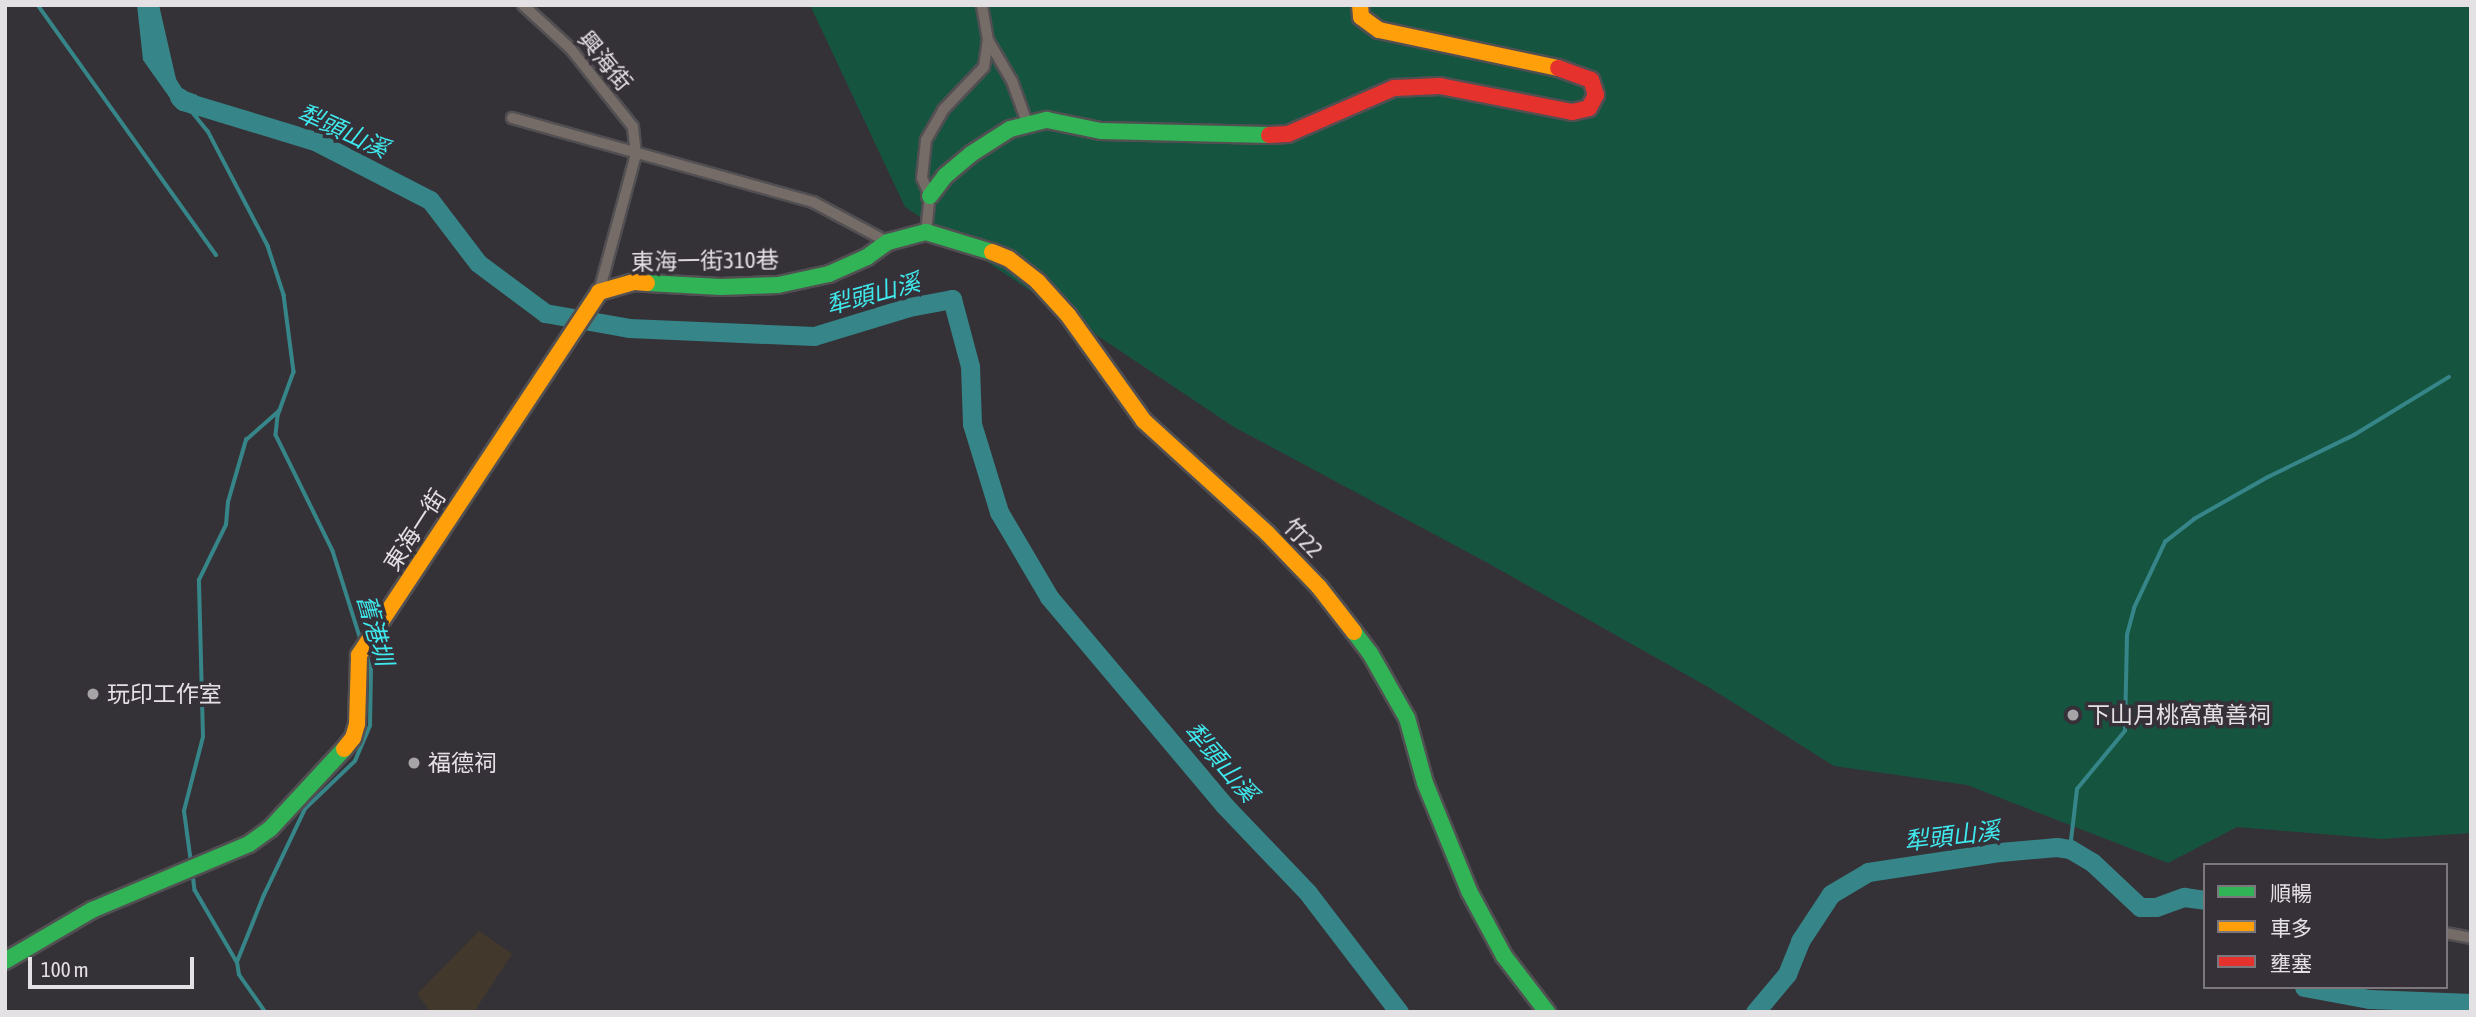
<!DOCTYPE html>
<meta charset="utf-8">
<style>
body{margin:0}
#map{position:relative;width:2476px;height:1017px;overflow:hidden;background:#353237;font-family:"Asap Condensed","Noto Sans TC",sans-serif}
div>[style]{position:absolute}
.industrial>*{inset:0;background:#42382b}
.green>*{inset:0;background:#155540}
.water>*{inset:0;background:#368689}
.stream>*{height:3.5px;margin:-1.75px;padding:0 1.75px;transform-origin:1.75px;border-radius:1.75px;background:#368689}
.river>*{height:19px;margin:-9.5px;padding:0 9.5px;transform-origin:9.5px;border-radius:9.5px;background:#368689}
.roads{filter:drop-shadow(2px 0 #514f52) drop-shadow(-2px 0 #514f52) drop-shadow(0 2px #514f52) drop-shadow(0 -2px #514f52)}
.street>*{height:10px;margin:-5px;padding:0 5px;transform-origin:5px;border-radius:5px;background:#756b67}
.fast>*{height:16px;margin:-8px;padding:0 8px;transform-origin:8px;border-radius:8px;background:#30b455}
.slow>*{height:16px;margin:-8px;padding:0 8px;transform-origin:8px;border-radius:8px;background:#ff9f0a}
.jam>*{height:16px;margin:-8px;padding:0 8px;transform-origin:8px;border-radius:8px;background:#e5322d}
.dots>*{width:19px;height:19px;translate:-50% -50%;box-sizing:border-box;border:4px solid #363138;border-radius:50%}
span{translate:-50% -50%;white-space:nowrap;text-align:center;line-height:1.15;-webkit-text-stroke:7px #363138;paint-order:stroke}
.street-label{font-size:23px;color:#e4e1e5}
.poi-label{font-size:23px;color:#e4e1e5}
.left{translate:0 -50%;text-align:left}
.water-label{font-size:24px;color:#3feaee;font-style:italic}
.frame{position:absolute;inset:0;border:7px solid #e4e1e5;pointer-events:none}
.legend{position:absolute;left:2203px;top:863px;width:245px;height:126px;box-sizing:border-box;background:#363138;border:2px solid #7c777d;margin:0;padding:9px 12px;list-style:none;font-size:21px;color:#e4e1e5}
.legend li{display:flex;align-items:center;gap:14px;height:35px}
.legend b{width:35px;border:2px solid #7c777d}
.scale{position:absolute;left:28px;top:957px;width:166px;height:32px;box-sizing:border-box;border:4px solid #e4e1e5;border-top:0;padding-left:9px;font-size:21px;line-height:24px;white-space:nowrap;color:#e4e1e5;-webkit-text-stroke:5px #363138;paint-order:stroke}
</style>
<div id="map">
<div class="industrial">
<i style="clip-path:polygon(479px 931px,512px 954px,474px 1012px,431px 1012px,417px 994px)"></i>
</div>
<div class="green">
<i style="clip-path:polygon(810px 5px,2471px 5px,2471px 833px,2382px 839px,2237px 827px,2168px 863px,1967px 785px,1834px 766px,1710px 688px,1486px 562px,1234px 427px,905px 207px)"></i>
</div>
<div class="water">
<i style="clip-path:polygon(137px 5px,159px 5px,176px 79px,183px 90px,197px 95px,203px 111px,198px 117px,177px 108px,143px 60px)"></i>
</div>
<div class="stream">
<i style="left:38px;top:5px;width:307px;rotate:54.5deg"></i>
<i style="left:194px;top:114px;width:22px;rotate:51deg"></i>
<i style="left:208px;top:131px;width:130px;rotate:62.4deg"></i>
<i style="left:268px;top:246px;width:52px;rotate:71.9deg"></i>
<i style="left:284px;top:295px;width:78px;rotate:82.6deg"></i>
<i style="left:294px;top:372px;width:47px;rotate:110deg"></i>
<i style="left:278px;top:416px;width:19px;rotate:96deg"></i>
<i style="left:276px;top:435px;width:129px;rotate:63.8deg"></i>
<i style="left:333px;top:551px;width:93px;rotate:72.5deg"></i>
<i style="left:2070px;top:849px;width:60px;rotate:-83.3deg"></i>
<i style="left:2077px;top:789px;width:75px;rotate:-50.4deg"></i>
<i style="left:2125px;top:731px;width:96px;rotate:-88.8deg"></i>
<i style="left:2127px;top:635px;width:28px;rotate:-75deg"></i>
<i style="left:2134px;top:608px;width:73px;rotate:-64.8deg"></i>
<i style="left:2165px;top:542px;width:37px;rotate:-38deg"></i>
<i style="left:2194px;top:519px;width:85px;rotate:-29.6deg"></i>
<i style="left:2268px;top:477px;width:96px;rotate:-26deg"></i>
<i style="left:2354px;top:435px;width:111px;rotate:-31.4deg"></i>
<i style="left:191px;top:863px;width:52px;rotate:-97.7deg"></i>
<i style="left:184px;top:811px;width:76px;rotate:-75.6deg"></i>
<i style="left:203px;top:737px;width:157px;rotate:-91.5deg"></i>
<i style="left:199px;top:580px;width:61px;rotate:-63.9deg"></i>
<i style="left:226px;top:525px;width:23px;rotate:-85deg"></i>
<i style="left:228px;top:502px;width:65px;rotate:-73.8deg"></i>
<i style="left:246px;top:440px;width:44px;rotate:-41.3deg"></i>
<i style="left:193px;top:874px;width:16px;rotate:83deg"></i>
<i style="left:195px;top:890px;width:83px;rotate:59.7deg"></i>
<i style="left:265px;top:1012px;width:45px;rotate:-125.1deg"></i>
<i style="left:239px;top:975px;width:13px;rotate:-99deg"></i>
<i style="left:237px;top:962px;width:72px;rotate:-68.1deg"></i>
<i style="left:264px;top:895px;width:95px;rotate:-64.5deg"></i>
<i style="left:305px;top:809px;width:69px;rotate:-43.8deg"></i>
<i style="left:355px;top:761px;width:38px;rotate:-67deg"></i>
<i style="left:370px;top:726px;width:57px;rotate:-89deg"></i>
<i style="left:371px;top:669px;width:16px;rotate:-108deg"></i>
</div>
<div class="river">
<i style="left:179px;top:97px;width:6px;rotate:45deg"></i>
<i style="left:183px;top:101px;width:138px;rotate:16.9deg"></i>
<i style="left:315px;top:141px;width:129px;rotate:27.2deg"></i>
<i style="left:430px;top:200px;width:79px;rotate:52.7deg"></i>
<i style="left:478px;top:263px;width:84px;rotate:36.7deg"></i>
<i style="left:545px;top:313px;width:85px;rotate:10.1deg"></i>
<i style="left:629px;top:328px;width:185px;rotate:2.5deg"></i>
<i style="left:814px;top:336px;width:99px;rotate:-17deg"></i>
<i style="left:909px;top:307px;width:44px;rotate:-10.5deg"></i>
<i style="left:952px;top:299px;width:69px;rotate:75deg"></i>
<i style="left:970px;top:366px;width:58px;rotate:88deg"></i>
<i style="left:972px;top:424px;width:92px;rotate:72.9deg"></i>
<i style="left:999px;top:512px;width:99px;rotate:59.5deg"></i>
<i style="left:1049px;top:597px;width:273px;rotate:49.9deg"></i>
<i style="left:1225px;top:806px;width:120px;rotate:46.3deg"></i>
<i style="left:1308px;top:893px;width:150px;rotate:52.6deg"></i>
<i style="left:2304px;top:987px;width:66px;rotate:10.5deg"></i>
<i style="left:2369px;top:999px;width:102px;rotate:2.2deg"></i>
<i style="left:1755px;top:1012px;width:50px;rotate:-49.9deg"></i>
<i style="left:1787px;top:974px;width:35px;rotate:-68deg"></i>
<i style="left:1800px;top:941px;width:56px;rotate:-56.6deg"></i>
<i style="left:1831px;top:894px;width:43px;rotate:-30.7deg"></i>
<i style="left:1868px;top:872px;width:134px;rotate:-8.6deg"></i>
<i style="left:2000px;top:852px;width:57px;rotate:-5deg"></i>
<i style="left:2057px;top:847px;width:13px;rotate:9deg"></i>
<i style="left:2070px;top:849px;width:26px;rotate:31deg"></i>
<i style="left:2092px;top:862px;width:66px;rotate:43.2deg"></i>
<i style="left:2140px;top:907px;width:16px"></i>
<i style="left:2156px;top:907px;width:30px;rotate:-20deg"></i>
<i style="left:2184px;top:897px;width:21px;rotate:8deg"></i>
</div>
<div class="roads">
<div class="street">
<i style="left:523px;top:5px;width:64px;rotate:42.5deg"></i>
<i style="left:570px;top:48px;width:101px;rotate:51.4deg"></i>
<i style="left:633px;top:127px;width:27px;rotate:84deg"></i>
<i style="left:636px;top:154px;width:143px;rotate:105deg"></i>
<i style="left:988px;top:40px;width:48px;rotate:59.7deg"></i>
<i style="left:1012px;top:81px;width:47px;rotate:70deg"></i>
<i style="left:512px;top:118px;width:313px;rotate:15.6deg"></i>
<i style="left:813px;top:202px;width:85px;rotate:28.1deg"></i>
<i style="left:926px;top:232px;width:36px;rotate:-84deg"></i>
<i style="left:930px;top:196px;width:20px;rotate:-114deg"></i>
<i style="left:922px;top:178px;width:38px;rotate:-84deg"></i>
<i style="left:926px;top:140px;width:34px;rotate:-60deg"></i>
<i style="left:943px;top:110px;width:59px;rotate:-46.4deg"></i>
<i style="left:984px;top:67px;width:27px;rotate:-82deg"></i>
<i style="left:988px;top:40px;width:36px;rotate:-100deg"></i>
<i style="left:2446px;top:933px;width:25px;rotate:11deg"></i>
</div>
<div class="fast">
<i style="left:930px;top:196px;width:25px;rotate:-53deg"></i>
<i style="left:945px;top:176px;width:34px;rotate:-40deg"></i>
<i style="left:971px;top:154px;width:46px;rotate:-32.7deg"></i>
<i style="left:1010px;top:129px;width:38px;rotate:-14deg"></i>
<i style="left:1047px;top:120px;width:55px;rotate:11.5deg"></i>
<i style="left:1101px;top:131px;width:168px;rotate:1.4deg"></i>
<i style="left:647px;top:283px;width:74px;rotate:3.1deg"></i>
<i style="left:721px;top:287px;width:57px;rotate:-2deg"></i>
<i style="left:778px;top:285px;width:52px;rotate:-12.2deg"></i>
<i style="left:829px;top:274px;width:42px;rotate:-24.1deg"></i>
<i style="left:867px;top:257px;width:26px;rotate:-36deg"></i>
<i style="left:888px;top:242px;width:39px;rotate:-15deg"></i>
<i style="left:926px;top:232px;width:69px;rotate:16.9deg"></i>
<i style="left:1354px;top:632px;width:26px;rotate:53deg"></i>
<i style="left:1370px;top:653px;width:75px;rotate:60.4deg"></i>
<i style="left:1407px;top:718px;width:67px;rotate:74.5deg"></i>
<i style="left:1425px;top:783px;width:117px;rotate:67.8deg"></i>
<i style="left:1469px;top:891px;width:74px;rotate:61.7deg"></i>
<i style="left:1504px;top:956px;width:71px;rotate:52.5deg"></i>
<i style="left:5px;top:961px;width:101px;rotate:-30.4deg"></i>
<i style="left:92px;top:910px;width:170px;rotate:-22.8deg"></i>
<i style="left:249px;top:844px;width:26px;rotate:-36deg"></i>
<i style="left:270px;top:829px;width:109px;rotate:-47.2deg"></i>
</div>
<div class="slow">
<i style="left:1360px;top:5px;width:12px;rotate:85deg"></i>
<i style="left:1361px;top:17px;width:22px;rotate:36deg"></i>
<i style="left:1379px;top:30px;width:183px;rotate:12deg"></i>
<i style="left:992px;top:252px;width:18px;rotate:22deg"></i>
<i style="left:1009px;top:259px;width:37px;rotate:38deg"></i>
<i style="left:1038px;top:282px;width:45px;rotate:47.7deg"></i>
<i style="left:1068px;top:315px;width:130px;rotate:54.4deg"></i>
<i style="left:1144px;top:421px;width:166px;rotate:42.3deg"></i>
<i style="left:1267px;top:533px;width:75px;rotate:46.1deg"></i>
<i style="left:1319px;top:587px;width:57px;rotate:52.1deg"></i>
<i style="left:344px;top:749px;width:14px;rotate:-51deg"></i>
<i style="left:353px;top:738px;width:15px;rotate:-74deg"></i>
<i style="left:357px;top:724px;width:69px;rotate:-88.3deg"></i>
<i style="left:359px;top:655px;width:435px;rotate:-56.5deg"></i>
<i style="left:599px;top:292px;width:37px;rotate:-16deg"></i>
<i style="left:635px;top:282px;width:12px;rotate:5deg"></i>
</div>
<div class="jam">
<i style="left:1269px;top:135px;width:19px;rotate:-3deg"></i>
<i style="left:1288px;top:134px;width:116px;rotate:-23.5deg"></i>
<i style="left:1394px;top:88px;width:46px;rotate:-2.5deg"></i>
<i style="left:1440px;top:86px;width:135px;rotate:11.1deg"></i>
<i style="left:1572px;top:112px;width:17px;rotate:-13deg"></i>
<i style="left:1589px;top:108px;width:15px;rotate:-62deg"></i>
<i style="left:1596px;top:95px;width:16px;rotate:-108deg"></i>
<i style="left:1591px;top:80px;width:35px;rotate:-160deg"></i>
</div>
</div>
<div class="dots">
<i style="left:93px;top:694px;background:#a7a4a8"></i>
<i style="left:2073px;top:715px;background:#a7a4a8"></i>
<i style="left:414px;top:763px;background:#a7a4a8"></i>
</div>
<div class="street-label">
<span style="left:605px;top:61px;rotate:50deg">興海街</span>
<span style="left:705px;top:261px;rotate:-1deg">東海一街310巷</span>
<span style="left:415px;top:530px;rotate:-57deg">東海一街</span>
<span style="left:1303px;top:538px;rotate:46deg">竹22</span>
</div>
<div class="poi-label">
<span class="left" style="left:107px;top:694px">玩印工作室</span>
<span class="left" style="left:2087px;top:715px">下山月桃窩萬善祠</span>
<span class="left" style="left:428px;top:763px">福德祠</span>
</div>
<div class="water-label">
<span style="left:343px;top:131px;rotate:24deg">犁頭山溪</span>
<span style="left:873px;top:294px;rotate:-15deg">犁頭山溪</span>
<span style="left:375px;top:630px;rotate:74deg">舊港圳</span>
<span style="left:1221px;top:762px;rotate:49deg">犁頭山溪</span>
<span style="left:1952px;top:836px;rotate:-7deg">犁頭山溪</span>
</div>
<div class="frame"></div>
<ul class="legend">
<li><b style="height:9px;background:#30b455"></b>順暢</li>
<li><b style="height:9px;background:#ff9f0a"></b>車多</li>
<li><b style="height:9px;background:#e5322d"></b>壅塞</li>
</ul>
<div class="scale">100 m</div>
</div>
